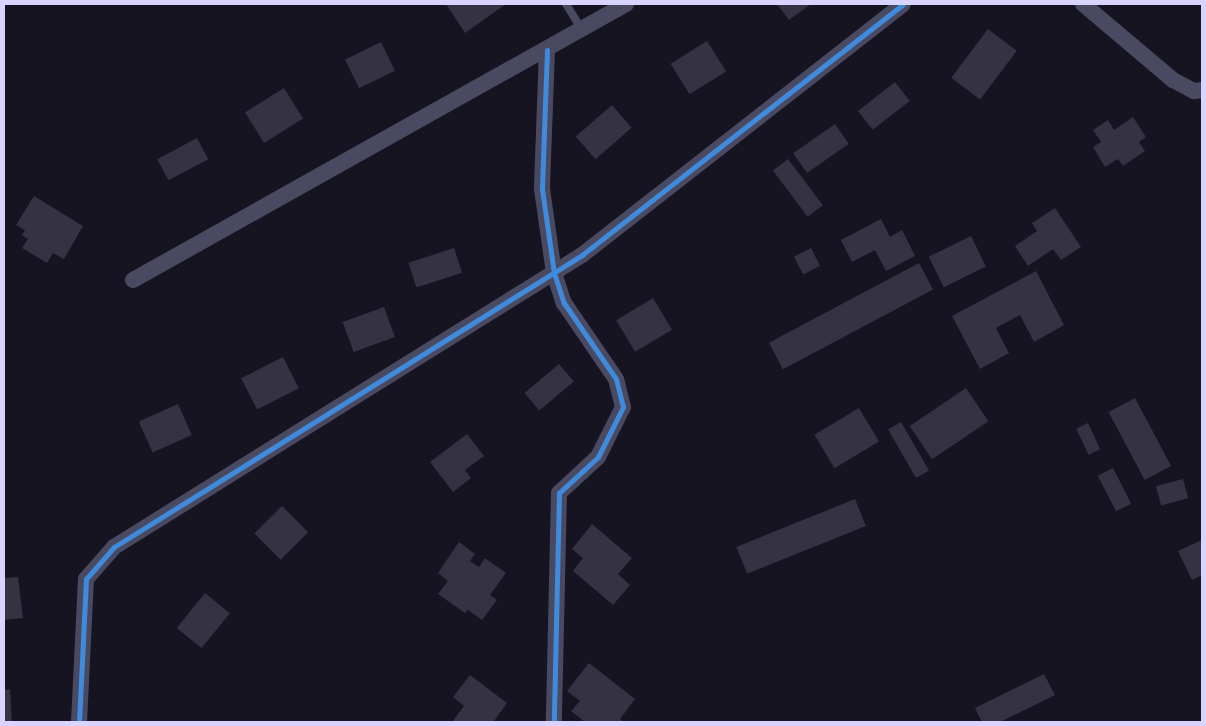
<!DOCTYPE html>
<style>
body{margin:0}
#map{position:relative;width:1206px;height:726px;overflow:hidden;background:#161421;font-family:"Titillium Web",sans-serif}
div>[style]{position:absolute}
.building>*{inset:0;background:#343243;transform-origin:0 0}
.lane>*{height:8px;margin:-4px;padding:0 4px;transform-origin:4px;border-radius:4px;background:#4a4962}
.street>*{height:16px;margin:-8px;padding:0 8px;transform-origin:8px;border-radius:8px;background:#4a4962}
.cycleway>*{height:5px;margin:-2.5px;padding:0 2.5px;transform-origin:2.5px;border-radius:2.5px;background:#408adc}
span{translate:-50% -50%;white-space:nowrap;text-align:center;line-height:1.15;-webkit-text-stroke:4.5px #130f26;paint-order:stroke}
.frame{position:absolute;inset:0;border:5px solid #d9d4ff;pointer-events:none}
</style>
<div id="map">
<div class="building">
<i style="clip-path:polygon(446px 4px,506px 4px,465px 33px)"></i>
<i style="clip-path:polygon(777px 4px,811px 4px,789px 20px)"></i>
<i style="left:988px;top:29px;width:36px;height:61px;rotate:37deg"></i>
<i style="left:707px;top:41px;width:36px;height:43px;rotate:58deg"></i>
<i style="left:381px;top:42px;width:32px;height:40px;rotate:64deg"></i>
<i style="left:895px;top:82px;width:24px;height:47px;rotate:52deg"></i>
<i style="left:284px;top:88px;width:36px;height:46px;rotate:58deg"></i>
<i style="left:612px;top:105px;width:30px;height:48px;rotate:49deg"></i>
<i style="clip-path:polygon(1133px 117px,1146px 137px,1139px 142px,1145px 151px,1123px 166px,1118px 159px,1105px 167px,1093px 147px,1101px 142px,1093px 130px,1108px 120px,1114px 130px)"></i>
<i style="left:835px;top:124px;width:24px;height:51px;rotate:55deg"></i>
<i style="left:197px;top:138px;width:24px;height:45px;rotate:62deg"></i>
<i style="left:788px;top:159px;width:58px;height:19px;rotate:53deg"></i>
<i style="clip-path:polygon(34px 196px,83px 226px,64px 259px,53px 253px,47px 263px,22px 248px,28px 239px,22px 235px,25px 230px,16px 225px)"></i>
<i style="clip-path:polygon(1055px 208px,1081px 247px,1061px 260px,1053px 249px,1028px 266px,1015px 246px,1037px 231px,1032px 223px)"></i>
<i style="clip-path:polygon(881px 219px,890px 237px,902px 230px,915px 256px,886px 271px,875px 250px,852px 262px,841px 240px)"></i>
<i style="left:971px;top:236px;width:34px;height:47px;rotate:64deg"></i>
<i style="left:454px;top:248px;width:26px;height:48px;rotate:72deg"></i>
<i style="left:811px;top:248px;width:20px;height:19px;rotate:63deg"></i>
<i style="left:919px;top:263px;width:30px;height:170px;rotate:62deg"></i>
<i style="clip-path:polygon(1036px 271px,1064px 325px,1034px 342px,1020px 315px,996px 328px,1009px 353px,980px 369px,952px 316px)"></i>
<i style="left:653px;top:298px;width:37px;height:43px;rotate:59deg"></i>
<i style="left:384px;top:307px;width:32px;height:44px;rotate:70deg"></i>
<i style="left:283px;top:357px;width:35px;height:47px;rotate:63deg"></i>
<i style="left:559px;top:364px;width:23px;height:45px;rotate:50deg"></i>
<i style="left:966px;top:388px;width:40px;height:68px;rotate:56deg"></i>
<i style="left:1135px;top:398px;width:77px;height:30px;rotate:62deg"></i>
<i style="left:178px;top:404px;width:34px;height:43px;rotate:66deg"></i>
<i style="left:859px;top:408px;width:39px;height:52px;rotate:59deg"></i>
<i style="left:901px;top:422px;width:56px;height:15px;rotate:60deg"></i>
<i style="left:1088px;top:423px;width:29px;height:13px;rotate:65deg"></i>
<i style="clip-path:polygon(467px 434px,484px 456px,465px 470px,471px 478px,453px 492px,430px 462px)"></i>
<i style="left:1113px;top:468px;width:40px;height:17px;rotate:63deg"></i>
<i style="left:1183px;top:479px;width:20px;height:28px;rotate:75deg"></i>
<i style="left:855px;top:499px;width:29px;height:128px;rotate:68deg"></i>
<i style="left:282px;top:506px;width:37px;height:39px;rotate:45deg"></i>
<i style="clip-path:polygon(592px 524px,632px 558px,618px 574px,630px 585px,613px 605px,573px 571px,583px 558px,572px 549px)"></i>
<i style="clip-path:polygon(1202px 540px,1202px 575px,1192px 580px,1178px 551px)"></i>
<i style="clip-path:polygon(459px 542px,475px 554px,470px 561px,479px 567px,485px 558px,506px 573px,490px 595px,497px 600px,482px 620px,468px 610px,465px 613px,438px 594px,448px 581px,438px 573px)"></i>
<i style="clip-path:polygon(18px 577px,23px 618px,4px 620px,4px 578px)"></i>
<i style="left:205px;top:593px;width:32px;height:45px;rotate:39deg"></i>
<i style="clip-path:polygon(589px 663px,635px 699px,620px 719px,624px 722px,585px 722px,571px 711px,580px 701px,567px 691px)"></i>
<i style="clip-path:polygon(1044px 674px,1055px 695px,1000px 722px,982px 722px,975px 708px)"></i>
<i style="clip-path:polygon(470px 675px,507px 703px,494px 721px,496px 722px,452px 722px,464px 706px,453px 697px)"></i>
<i style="clip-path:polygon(10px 689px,12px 722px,4px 722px,4px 690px)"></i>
</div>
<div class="lane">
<i style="left:566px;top:4px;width:31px;rotate:58deg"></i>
</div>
<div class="street">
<i style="left:1083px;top:4px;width:118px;rotate:40.2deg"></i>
<i style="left:1173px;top:80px;width:24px;rotate:28deg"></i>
<i style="left:1194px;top:91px;width:8px;rotate:-7deg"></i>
<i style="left:547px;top:50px;width:139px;rotate:92.1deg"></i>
<i style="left:542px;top:189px;width:85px;rotate:81.9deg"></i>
<i style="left:554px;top:273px;width:32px;rotate:72deg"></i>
<i style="left:564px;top:303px;width:92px;rotate:55.6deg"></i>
<i style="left:616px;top:379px;width:29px;rotate:76deg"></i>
<i style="left:623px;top:407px;width:56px;rotate:116.6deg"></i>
<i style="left:598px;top:457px;width:53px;rotate:137.3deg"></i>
<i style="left:559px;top:493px;width:229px;rotate:91.3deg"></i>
<i style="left:133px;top:280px;width:565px;rotate:-29.24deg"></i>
<i style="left:79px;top:722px;width:143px;rotate:-87.2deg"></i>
<i style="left:86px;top:579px;width:43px;rotate:-48.8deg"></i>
<i style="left:114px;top:547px;width:552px;rotate:-31.96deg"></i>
<i style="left:582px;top:255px;width:407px;rotate:-38deg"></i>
</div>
<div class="cycleway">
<i style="left:547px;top:50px;width:139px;rotate:92.1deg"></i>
<i style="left:542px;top:189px;width:85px;rotate:81.9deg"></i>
<i style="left:554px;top:273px;width:32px;rotate:72deg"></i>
<i style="left:564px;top:303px;width:92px;rotate:55.6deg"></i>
<i style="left:616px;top:379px;width:29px;rotate:76deg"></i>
<i style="left:623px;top:407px;width:56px;rotate:116.6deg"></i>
<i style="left:598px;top:457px;width:53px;rotate:137.3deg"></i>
<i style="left:559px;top:493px;width:229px;rotate:91.3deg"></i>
<i style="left:79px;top:722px;width:143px;rotate:-87.2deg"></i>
<i style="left:86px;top:579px;width:43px;rotate:-48.8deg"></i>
<i style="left:114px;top:547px;width:552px;rotate:-31.96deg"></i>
<i style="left:582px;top:255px;width:407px;rotate:-38deg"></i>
</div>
<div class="frame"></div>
</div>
